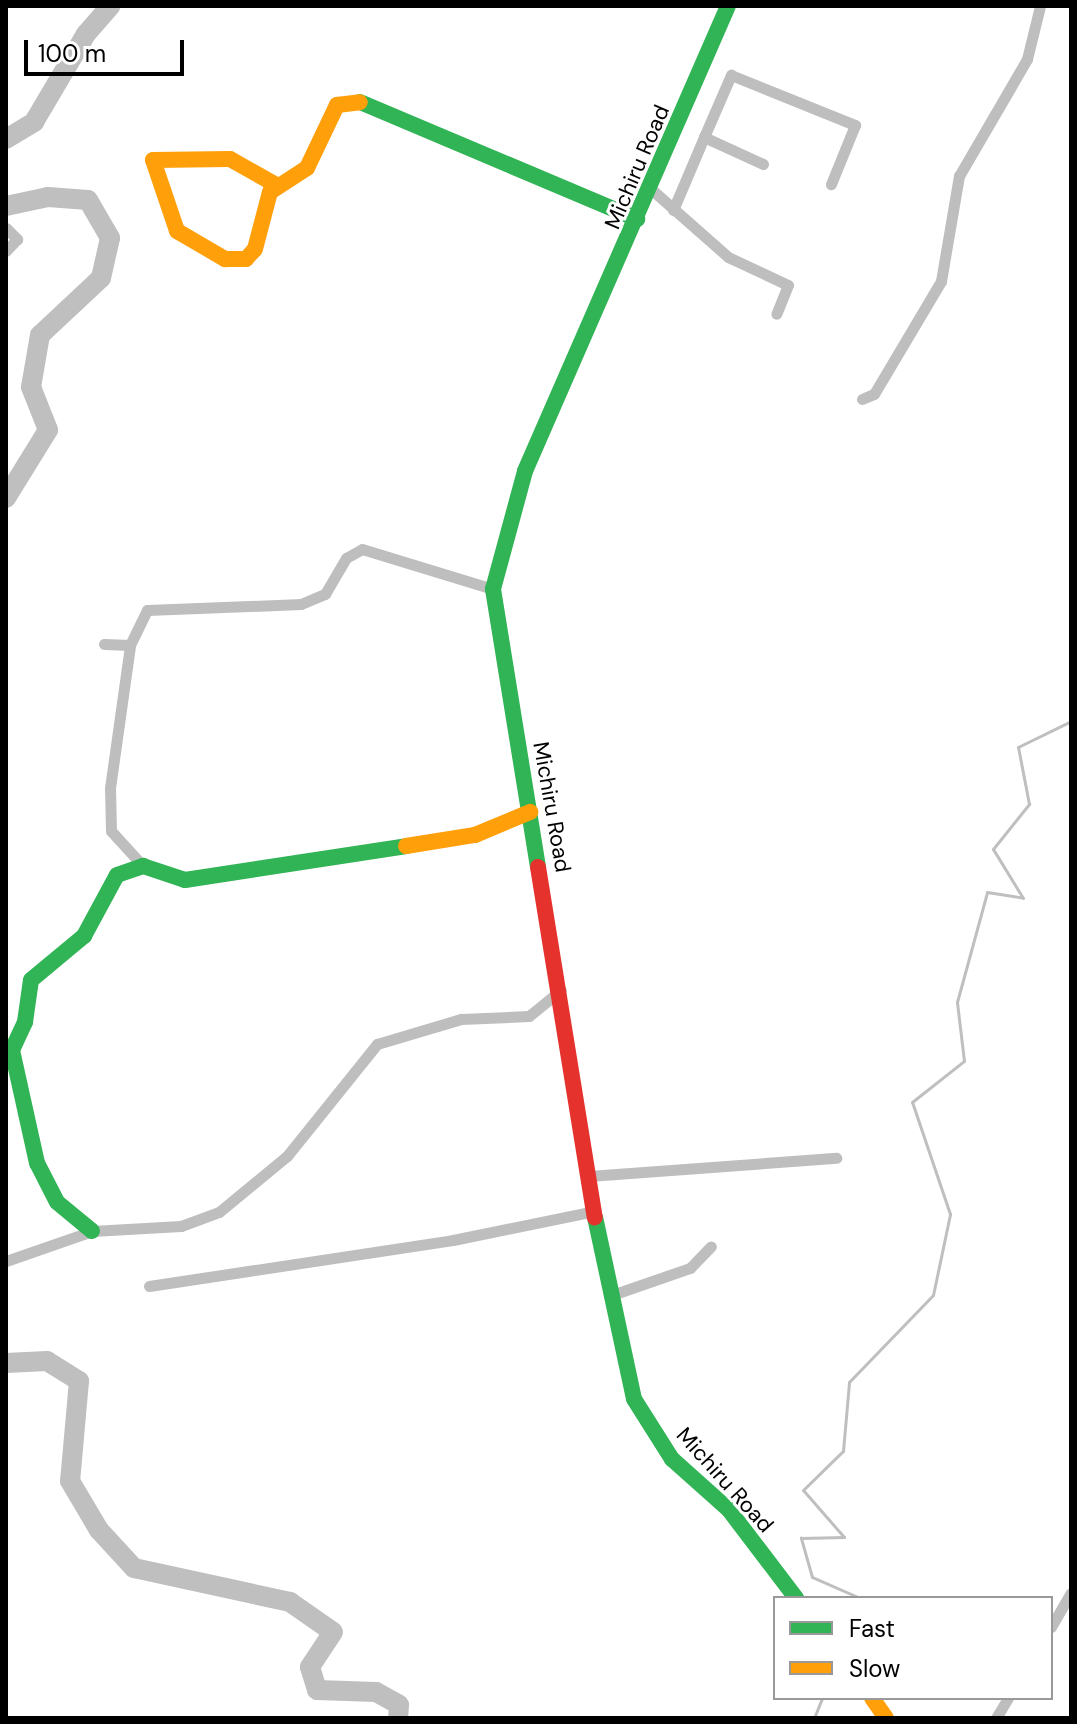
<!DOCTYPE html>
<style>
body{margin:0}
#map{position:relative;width:1077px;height:1724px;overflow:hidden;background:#fff;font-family:"DM Sans",sans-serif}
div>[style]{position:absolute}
.stream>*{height:3px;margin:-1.5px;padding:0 1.5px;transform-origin:1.5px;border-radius:1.5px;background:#bfbfbf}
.river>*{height:20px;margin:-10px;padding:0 10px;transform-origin:10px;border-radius:10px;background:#bfbfbf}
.street>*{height:11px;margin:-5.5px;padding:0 5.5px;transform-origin:5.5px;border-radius:5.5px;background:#bebebe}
.fast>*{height:16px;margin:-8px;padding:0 8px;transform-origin:8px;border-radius:8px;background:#30b455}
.slow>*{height:16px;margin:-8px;padding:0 8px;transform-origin:8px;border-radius:8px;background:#ff9f0a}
.jam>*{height:16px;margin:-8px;padding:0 8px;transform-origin:8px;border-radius:8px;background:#e5322d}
span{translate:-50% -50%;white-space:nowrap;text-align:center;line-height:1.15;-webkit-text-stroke:6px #fff;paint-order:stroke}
.street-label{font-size:22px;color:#000}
.frame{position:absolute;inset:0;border:8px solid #000;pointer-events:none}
.legend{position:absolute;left:773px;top:1596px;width:280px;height:104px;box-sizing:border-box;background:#fff;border:2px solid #999;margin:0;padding:10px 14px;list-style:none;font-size:24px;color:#000}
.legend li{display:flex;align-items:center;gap:16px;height:40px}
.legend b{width:40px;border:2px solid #999}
.scale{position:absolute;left:24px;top:40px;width:160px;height:36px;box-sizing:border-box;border:4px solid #000;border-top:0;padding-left:10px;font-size:24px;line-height:28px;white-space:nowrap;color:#000;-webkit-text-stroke:6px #fff;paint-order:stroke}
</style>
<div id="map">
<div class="stream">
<i style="left:860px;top:1598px;width:52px;rotate:-156.4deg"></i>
<i style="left:812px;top:1577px;width:41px;rotate:-105.8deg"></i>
<i style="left:801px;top:1538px;width:43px;rotate:-1.3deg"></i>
<i style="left:844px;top:1537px;width:62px;rotate:-131.1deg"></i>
<i style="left:803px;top:1490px;width:56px;rotate:-44.3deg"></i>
<i style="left:843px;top:1451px;width:69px;rotate:-85deg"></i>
<i style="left:849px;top:1382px;width:121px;rotate:-46deg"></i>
<i style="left:933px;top:1295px;width:83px;rotate:-78.1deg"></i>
<i style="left:950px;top:1214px;width:118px;rotate:-108.7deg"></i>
<i style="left:912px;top:1102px;width:66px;rotate:-38.3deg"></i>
<i style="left:964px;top:1061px;width:59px;rotate:-96.8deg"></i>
<i style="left:957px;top:1002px;width:114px;rotate:-74.7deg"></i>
<i style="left:987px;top:892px;width:36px;rotate:9deg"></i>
<i style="left:1023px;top:898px;width:57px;rotate:-121.5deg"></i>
<i style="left:993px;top:849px;width:58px;rotate:-51.3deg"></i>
<i style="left:1029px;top:804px;width:58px;rotate:-100.9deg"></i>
<i style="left:1018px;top:747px;width:59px;rotate:-26.1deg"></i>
<i style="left:814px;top:1718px;width:22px;rotate:-68deg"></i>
</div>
<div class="river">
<i style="left:6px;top:139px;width:33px;rotate:-31deg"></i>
<i style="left:34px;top:122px;width:102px;rotate:-59.4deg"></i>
<i style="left:86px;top:34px;width:37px;rotate:-49deg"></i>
<i style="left:6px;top:206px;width:43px;rotate:-12.1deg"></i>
<i style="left:48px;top:197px;width:40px;rotate:4.3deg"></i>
<i style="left:88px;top:200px;width:44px;rotate:59.9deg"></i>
<i style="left:110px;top:238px;width:41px;rotate:102.7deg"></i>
<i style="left:101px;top:278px;width:83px;rotate:136.9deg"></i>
<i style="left:40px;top:335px;width:53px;rotate:99.8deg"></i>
<i style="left:31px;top:387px;width:46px;rotate:68.4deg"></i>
<i style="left:48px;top:430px;width:80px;rotate:121.7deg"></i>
<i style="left:6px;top:1363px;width:41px;rotate:-2.8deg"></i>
<i style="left:47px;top:1361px;width:38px;rotate:32deg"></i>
<i style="left:79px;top:1381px;width:100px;rotate:95.1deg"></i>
<i style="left:70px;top:1481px;width:57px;rotate:59.4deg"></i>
<i style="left:99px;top:1530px;width:52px;rotate:47.4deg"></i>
<i style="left:134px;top:1568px;width:160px;rotate:12.3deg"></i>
<i style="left:290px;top:1602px;width:52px;rotate:34.9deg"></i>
<i style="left:333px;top:1632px;width:42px;rotate:123.3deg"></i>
<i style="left:310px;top:1667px;width:24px;rotate:73deg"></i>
<i style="left:317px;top:1690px;width:59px;rotate:1.9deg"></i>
<i style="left:376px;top:1692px;width:26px;rotate:29deg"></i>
<i style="left:399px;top:1705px;width:13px;rotate:94deg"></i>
</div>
<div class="street">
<i style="left:763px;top:164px;width:65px;rotate:-155.4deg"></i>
<i style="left:704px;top:137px;width:68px;rotate:-66.5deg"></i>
<i style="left:731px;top:75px;width:134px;rotate:22deg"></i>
<i style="left:855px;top:125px;width:64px;rotate:112.1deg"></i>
<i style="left:651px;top:189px;width:103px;rotate:41.4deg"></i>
<i style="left:728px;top:257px;width:66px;rotate:25deg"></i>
<i style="left:788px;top:285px;width:31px;rotate:112deg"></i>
<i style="left:673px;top:210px;width:79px;rotate:-67deg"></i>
<i style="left:6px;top:228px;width:16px;rotate:45deg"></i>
<i style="left:17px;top:239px;width:16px;rotate:133deg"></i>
<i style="left:862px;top:399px;width:13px;rotate:-23deg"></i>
<i style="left:874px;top:394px;width:131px;rotate:-59.3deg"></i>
<i style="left:941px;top:281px;width:107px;rotate:-80.3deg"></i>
<i style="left:959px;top:176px;width:135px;rotate:-59.8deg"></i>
<i style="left:1027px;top:59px;width:55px;rotate:-76.2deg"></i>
<i style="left:104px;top:644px;width:26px;rotate:2deg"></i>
<i style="left:143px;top:866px;width:47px;rotate:-132.4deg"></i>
<i style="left:111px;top:831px;width:43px;rotate:-91.3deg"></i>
<i style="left:110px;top:788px;width:144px;rotate:-82deg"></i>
<i style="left:130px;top:645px;width:39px;rotate:-64deg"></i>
<i style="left:147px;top:610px;width:154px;rotate:-2.2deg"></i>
<i style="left:301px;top:604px;width:26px;rotate:-23deg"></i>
<i style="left:325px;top:594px;width:42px;rotate:-59.7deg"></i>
<i style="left:346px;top:558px;width:18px;rotate:-29deg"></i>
<i style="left:362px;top:549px;width:137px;rotate:17deg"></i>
<i style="left:589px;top:1176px;width:248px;rotate:-4.2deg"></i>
<i style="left:6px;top:1261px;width:91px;rotate:-19.2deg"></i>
<i style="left:92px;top:1231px;width:89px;rotate:-3.2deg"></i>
<i style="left:181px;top:1226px;width:40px;rotate:-20.2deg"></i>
<i style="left:219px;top:1212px;width:88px;rotate:-39.5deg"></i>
<i style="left:287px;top:1156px;width:144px;rotate:-51.2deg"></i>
<i style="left:377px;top:1044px;width:88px;rotate:-16.6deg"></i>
<i style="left:461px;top:1019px;width:68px;rotate:-2.5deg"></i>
<i style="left:529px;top:1016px;width:41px;rotate:-39.1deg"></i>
<i style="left:149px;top:1286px;width:307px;rotate:-8.6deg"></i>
<i style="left:453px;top:1240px;width:144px;rotate:-11.6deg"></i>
<i style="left:609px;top:1296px;width:86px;rotate:-19.1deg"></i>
<i style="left:690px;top:1268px;width:30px;rotate:-46deg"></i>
<i style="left:1051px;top:1627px;width:39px;rotate:-60deg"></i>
<i style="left:996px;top:1718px;width:23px;rotate:-59deg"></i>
</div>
<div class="fast">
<i style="left:360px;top:102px;width:301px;rotate:22.9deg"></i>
<i style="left:538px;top:867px;width:282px;rotate:-99.2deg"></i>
<i style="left:493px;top:589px;width:122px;rotate:-74.8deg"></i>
<i style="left:525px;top:471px;width:507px;rotate:-66.42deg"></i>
<i style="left:595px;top:1217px;width:186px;rotate:77.9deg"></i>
<i style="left:634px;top:1399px;width:71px;rotate:57.7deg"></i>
<i style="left:672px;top:1459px;width:76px;rotate:41.8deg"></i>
<i style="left:729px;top:1510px;width:111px;rotate:52.7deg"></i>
<i style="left:92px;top:1231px;width:45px;rotate:-140.4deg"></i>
<i style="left:57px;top:1202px;width:44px;rotate:-117.1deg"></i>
<i style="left:37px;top:1163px;width:116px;rotate:-102.5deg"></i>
<i style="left:12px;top:1050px;width:31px;rotate:-65deg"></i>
<i style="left:25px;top:1022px;width:42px;rotate:-81.9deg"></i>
<i style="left:31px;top:980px;width:69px;rotate:-39.7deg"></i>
<i style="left:84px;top:936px;width:69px;rotate:-61.6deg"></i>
<i style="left:117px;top:875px;width:28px;rotate:-19deg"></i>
<i style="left:143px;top:866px;width:44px;rotate:18.4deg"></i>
<i style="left:185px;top:880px;width:224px;rotate:-8.7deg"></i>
</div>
<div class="slow">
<i style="left:278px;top:186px;width:55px;rotate:-150.6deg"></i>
<i style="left:230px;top:159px;width:77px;rotate:179.3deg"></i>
<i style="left:153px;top:160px;width:75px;rotate:71.3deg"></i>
<i style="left:177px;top:231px;width:56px;rotate:30.3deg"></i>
<i style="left:225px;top:259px;width:21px"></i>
<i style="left:246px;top:259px;width:13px;rotate:-48deg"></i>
<i style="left:255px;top:249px;width:59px;rotate:-75.3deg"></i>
<i style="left:270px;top:192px;width:44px;rotate:-33deg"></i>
<i style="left:307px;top:168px;width:70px;rotate:-64.5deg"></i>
<i style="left:337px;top:105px;width:23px;rotate:-7deg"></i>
<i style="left:406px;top:846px;width:70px;rotate:-9.1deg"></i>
<i style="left:475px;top:835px;width:60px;rotate:-22.7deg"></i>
<i style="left:872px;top:1698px;width:24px;rotate:55deg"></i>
</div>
<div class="jam">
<i style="left:538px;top:867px;width:355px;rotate:80.8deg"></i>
</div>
<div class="street-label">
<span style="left:637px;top:167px;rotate:-67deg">Michiru Road</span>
<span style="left:552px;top:807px;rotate:80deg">Michiru Road</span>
<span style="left:725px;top:1480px;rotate:48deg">Michiru Road</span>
</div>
<div class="frame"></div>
<ul class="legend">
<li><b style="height:10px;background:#30b455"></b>Fast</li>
<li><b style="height:10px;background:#ff9f0a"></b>Slow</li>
</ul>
<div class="scale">100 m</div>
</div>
